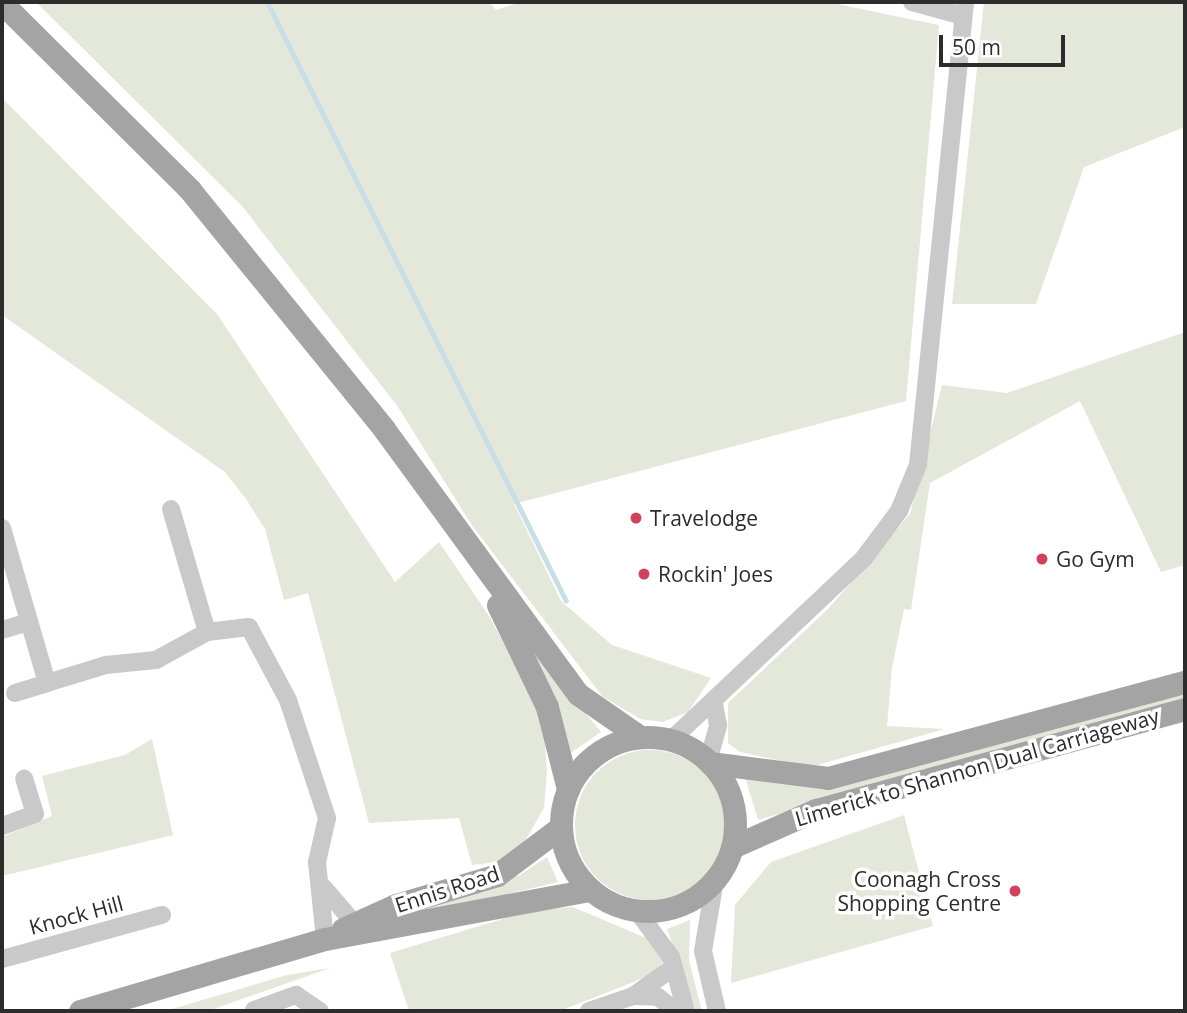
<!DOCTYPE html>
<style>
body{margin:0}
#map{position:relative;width:1187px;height:1013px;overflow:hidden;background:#fff;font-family:"Open Sans",sans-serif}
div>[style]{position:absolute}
.green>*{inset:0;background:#e4e8db}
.round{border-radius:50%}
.stream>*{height:5px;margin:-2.5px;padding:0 2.5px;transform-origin:2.5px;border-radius:2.5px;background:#c9dee6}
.minor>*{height:18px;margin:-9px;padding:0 9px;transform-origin:9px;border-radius:9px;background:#c9c9c9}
.major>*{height:23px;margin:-11.5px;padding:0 11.5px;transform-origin:11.5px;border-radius:11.5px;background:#a4a4a4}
.major>.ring{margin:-11.5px;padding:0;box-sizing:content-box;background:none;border:23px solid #a4a4a4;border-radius:50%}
.dots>*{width:19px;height:19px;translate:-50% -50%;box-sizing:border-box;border:4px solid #fff;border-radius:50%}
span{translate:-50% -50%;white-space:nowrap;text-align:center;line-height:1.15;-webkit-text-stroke:7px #fff;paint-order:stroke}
.poi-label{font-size:21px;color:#2c2c2c}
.left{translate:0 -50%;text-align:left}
.right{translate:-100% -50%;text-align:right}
.street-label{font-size:21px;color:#2c2c2c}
.frame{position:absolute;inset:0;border:4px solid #2c2c2c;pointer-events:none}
.scale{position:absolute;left:939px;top:35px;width:126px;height:32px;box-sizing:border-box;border:4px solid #2c2c2c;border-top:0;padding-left:9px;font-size:21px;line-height:24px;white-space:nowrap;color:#2c2c2c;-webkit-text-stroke:5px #fff;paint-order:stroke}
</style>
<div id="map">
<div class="green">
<i style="clip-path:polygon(36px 2px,489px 2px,496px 10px,521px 2px,827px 2px,939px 25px,906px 401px,514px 504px,561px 601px,612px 645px,711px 678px,688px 712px,663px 722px,640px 719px,602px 696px,471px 524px,398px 407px,242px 206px)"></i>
<i style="clip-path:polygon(984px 2px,1185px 2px,1185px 127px,1084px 167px,1036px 304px,952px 304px)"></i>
<i style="clip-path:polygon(2px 98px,217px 314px,395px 582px,439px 542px,489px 616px,543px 717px,547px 772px,544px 808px,525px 841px,497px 862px,472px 865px,459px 818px,369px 823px,308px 593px,284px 600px,265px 529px,246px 499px,225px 472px,2px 315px)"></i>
<i style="clip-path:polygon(1185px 332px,1185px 565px,1161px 572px,1080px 401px,930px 483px,911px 610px,904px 609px,892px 668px,887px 726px,945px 729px,810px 767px,740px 752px,728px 743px,728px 703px,829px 608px,910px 514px,942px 385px,1007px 393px)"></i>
<i style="clip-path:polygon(523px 637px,601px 732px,569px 754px)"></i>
<i style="clip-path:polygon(1185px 692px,1185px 699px,758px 820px,745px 777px,827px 789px)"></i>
<i style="clip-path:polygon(152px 739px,173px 835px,2px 876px,2px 837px,52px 816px,42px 776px,125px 755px)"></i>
<i class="round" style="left:575px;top:750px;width:150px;height:150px"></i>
<i style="clip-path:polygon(904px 815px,933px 926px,731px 983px,735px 905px,771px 862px)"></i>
<i style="clip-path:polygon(547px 857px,558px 882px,397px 921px,396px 916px,520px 875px)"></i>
<i style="clip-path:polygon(573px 907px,660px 944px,664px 960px,656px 973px,560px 1011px,409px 1011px,390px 953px,529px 911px)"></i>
<i style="clip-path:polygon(690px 920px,689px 961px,702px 1011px,696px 1011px,667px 929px)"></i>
<i style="clip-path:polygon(330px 968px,208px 1011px,165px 1011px,287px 975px)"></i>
</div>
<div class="stream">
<i style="left:267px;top:2px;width:669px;rotate:63.47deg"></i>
</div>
<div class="minor">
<i style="left:912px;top:2px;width:53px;rotate:15.4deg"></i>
<i style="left:2px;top:528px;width:161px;rotate:73.8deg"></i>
<i style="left:47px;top:683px;width:62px;rotate:-17deg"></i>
<i style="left:106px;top:665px;width:50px;rotate:-5.7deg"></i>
<i style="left:156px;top:660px;width:58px;rotate:-28.8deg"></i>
<i style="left:207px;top:632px;width:128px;rotate:-106.3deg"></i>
<i style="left:2px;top:630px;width:28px;rotate:-17deg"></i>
<i style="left:207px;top:632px;width:42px;rotate:-6.8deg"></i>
<i style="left:249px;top:627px;width:83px;rotate:61.9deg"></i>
<i style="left:288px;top:700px;width:124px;rotate:71.7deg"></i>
<i style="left:327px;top:818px;width:45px;rotate:102.8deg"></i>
<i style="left:317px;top:862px;width:77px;rotate:84.1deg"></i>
<i style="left:15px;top:693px;width:34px;rotate:-17deg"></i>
<i style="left:671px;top:740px;width:265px;rotate:-43.3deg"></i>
<i style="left:864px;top:558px;width:59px;rotate:-53.3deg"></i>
<i style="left:899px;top:511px;width:50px;rotate:-67.6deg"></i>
<i style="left:918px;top:465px;width:465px;rotate:-84.2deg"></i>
<i style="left:708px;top:761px;width:37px;rotate:-74deg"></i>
<i style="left:718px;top:725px;width:20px;rotate:-101deg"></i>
<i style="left:2px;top:826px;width:35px;rotate:-20deg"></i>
<i style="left:35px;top:814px;width:37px;rotate:-107deg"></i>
<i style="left:715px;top:880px;width:72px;rotate:99.6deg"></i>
<i style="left:703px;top:951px;width:62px;rotate:76.9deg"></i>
<i style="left:324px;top:888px;width:46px;rotate:49.4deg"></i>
<i style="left:637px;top:911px;width:57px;rotate:53.5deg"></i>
<i style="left:671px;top:957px;width:56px;rotate:74.5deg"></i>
<i style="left:2px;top:959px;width:166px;rotate:-15.4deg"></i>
<i style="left:633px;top:996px;width:25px;rotate:2deg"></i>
<i style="left:658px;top:997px;width:23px;rotate:38deg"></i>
<i style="left:254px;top:1010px;width:45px;rotate:-19.7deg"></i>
<i style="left:296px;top:995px;width:29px;rotate:34deg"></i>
<i style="left:589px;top:1011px;width:46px;rotate:-18.8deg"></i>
<i style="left:633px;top:996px;width:50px;rotate:-35.3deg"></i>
</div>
<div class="major">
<i style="left:2px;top:3px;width:265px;rotate:44.8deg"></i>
<i style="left:190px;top:190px;width:308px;rotate:50.9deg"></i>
<i style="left:384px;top:429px;width:328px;rotate:53.8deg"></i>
<i style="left:578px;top:694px;width:75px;rotate:34.7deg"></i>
<i style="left:498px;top:605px;width:113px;rotate:64.3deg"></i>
<i style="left:547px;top:707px;width:85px;rotate:75.6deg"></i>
<i class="ring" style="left:561px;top:737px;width:151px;height:151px"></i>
<i style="left:710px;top:763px;width:119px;rotate:7.2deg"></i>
<i style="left:828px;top:778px;width:370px;rotate:-15.1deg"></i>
<i style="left:732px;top:847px;width:92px;rotate:-23.8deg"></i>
<i style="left:816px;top:810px;width:383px;rotate:-15.3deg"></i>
<i style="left:343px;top:929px;width:58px;rotate:-24.4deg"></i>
<i style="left:396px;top:905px;width:105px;rotate:-16.5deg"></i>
<i style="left:497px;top:875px;width:80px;rotate:-36.9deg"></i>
<i style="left:80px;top:1011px;width:255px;rotate:-16.4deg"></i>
<i style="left:325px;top:939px;width:269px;rotate:-10.5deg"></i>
</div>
<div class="dots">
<i style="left:636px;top:518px;background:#cf425e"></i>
<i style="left:1042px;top:559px;background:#cf425e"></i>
<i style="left:644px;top:574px;background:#cf425e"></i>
<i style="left:1015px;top:891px;background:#cf425e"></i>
</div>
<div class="poi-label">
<span class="left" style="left:650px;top:518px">Travelodge</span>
<span class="left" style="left:1056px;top:559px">Go Gym</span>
<span class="left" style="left:658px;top:574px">Rockin' Joes</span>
<span class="right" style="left:1001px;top:891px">Coonagh Cross<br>Shopping Centre</span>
</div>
<div class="street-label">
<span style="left:977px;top:767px;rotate:-16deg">Limerick to Shannon Dual Carriageway</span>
<span style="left:447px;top:889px;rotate:-18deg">Ennis Road</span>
<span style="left:76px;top:915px;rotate:-15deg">Knock Hill</span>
</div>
<div class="frame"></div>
<div class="scale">50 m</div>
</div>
